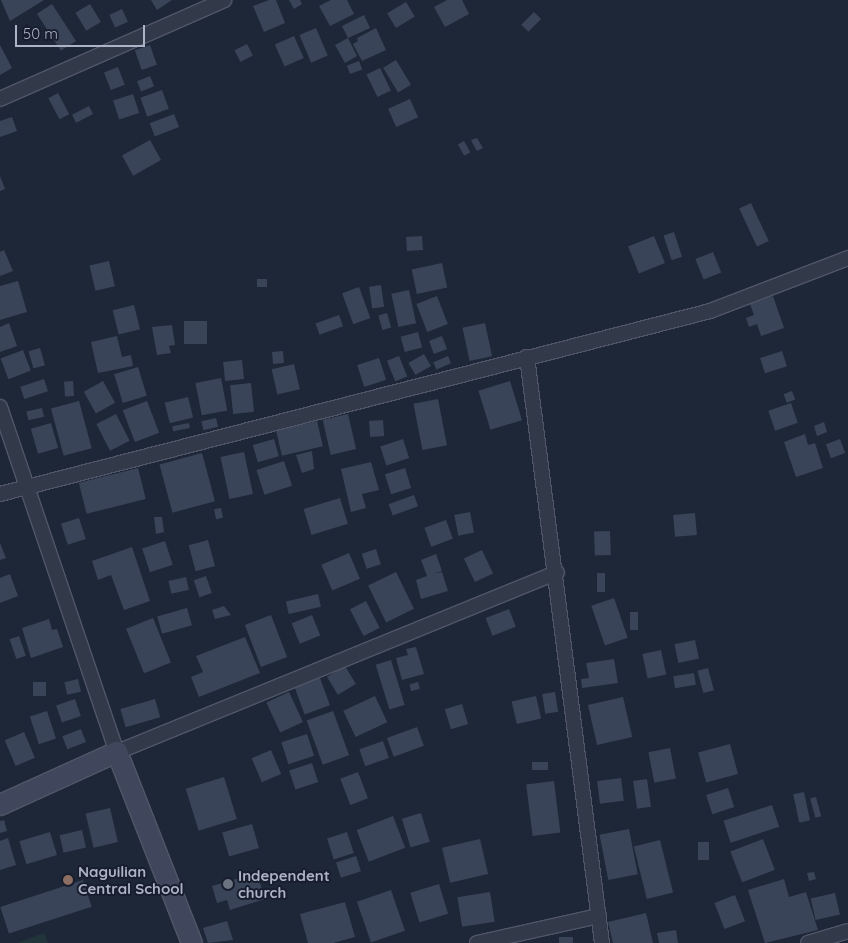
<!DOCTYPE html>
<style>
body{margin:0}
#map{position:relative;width:848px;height:943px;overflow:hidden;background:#1e2738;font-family:Quicksand,sans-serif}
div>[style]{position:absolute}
.green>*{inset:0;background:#203439}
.building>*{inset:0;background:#3a4459;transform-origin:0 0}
.roads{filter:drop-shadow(1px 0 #505667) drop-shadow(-1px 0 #505667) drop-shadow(0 1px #505667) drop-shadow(0 -1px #505667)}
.street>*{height:14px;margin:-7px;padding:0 7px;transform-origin:7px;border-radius:7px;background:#323949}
.secondary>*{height:20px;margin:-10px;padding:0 10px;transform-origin:10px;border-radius:10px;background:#40475c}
.dots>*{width:14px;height:14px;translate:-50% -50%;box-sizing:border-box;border:2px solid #181e2d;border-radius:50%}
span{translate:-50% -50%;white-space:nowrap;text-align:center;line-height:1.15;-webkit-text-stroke:4px #181e2d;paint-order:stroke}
.poi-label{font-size:15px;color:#acb3c6;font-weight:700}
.left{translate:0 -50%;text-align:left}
.scale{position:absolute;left:15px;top:25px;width:130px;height:22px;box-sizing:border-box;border:2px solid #acb3c6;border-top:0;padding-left:6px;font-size:15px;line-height:18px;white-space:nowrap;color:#acb3c6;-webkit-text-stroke:4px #181e2d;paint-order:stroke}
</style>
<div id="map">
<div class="green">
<i style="clip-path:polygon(44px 933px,48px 943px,17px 943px)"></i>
</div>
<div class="building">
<i style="clip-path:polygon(1px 0,44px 0,10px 21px)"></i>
<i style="clip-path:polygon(151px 0,172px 0,157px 10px)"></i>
<i style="clip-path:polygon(269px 0,276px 0,285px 23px,264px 32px,253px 6px)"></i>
<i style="clip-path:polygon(289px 0,300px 0,302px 4px,294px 9px)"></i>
<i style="clip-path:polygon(331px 0,347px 0,354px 14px,330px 26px,319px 6px)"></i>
<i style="clip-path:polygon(447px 0,462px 0,469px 14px,445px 27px,434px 7px)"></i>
<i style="left:406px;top:2px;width:17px;height:22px;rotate:59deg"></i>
<i style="left:52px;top:4px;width:44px;height:18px;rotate:57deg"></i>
<i style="left:90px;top:4px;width:21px;height:17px;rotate:59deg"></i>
<i style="left:122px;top:9px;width:14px;height:14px;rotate:65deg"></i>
<i style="left:534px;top:12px;width:10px;height:18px;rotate:45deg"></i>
<i style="clip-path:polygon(364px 15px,370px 28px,348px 38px,357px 56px,345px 63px,335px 45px,348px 38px,342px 26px)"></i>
<i style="left:316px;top:28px;width:30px;height:18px;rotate:67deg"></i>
<i style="clip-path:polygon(376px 28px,386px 50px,362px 61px,353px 44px,358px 41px,357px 38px)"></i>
<i style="left:294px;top:36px;width:24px;height:21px;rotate:66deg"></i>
<i style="left:247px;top:44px;width:13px;height:14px;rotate:63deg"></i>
<i style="clip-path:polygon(0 45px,12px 68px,0 75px)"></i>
<i style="left:150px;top:45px;width:21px;height:16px;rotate:71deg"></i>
<i style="left:396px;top:60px;width:29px;height:15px;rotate:59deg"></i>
<i style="left:359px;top:61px;width:9px;height:13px;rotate:69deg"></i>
<i style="left:118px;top:67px;width:19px;height:15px;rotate:69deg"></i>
<i style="left:380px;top:68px;width:25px;height:15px;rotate:64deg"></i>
<i style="left:150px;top:76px;width:11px;height:14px;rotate:68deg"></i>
<i style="left:162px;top:90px;width:20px;height:23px;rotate:70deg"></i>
<i style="left:58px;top:93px;width:24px;height:11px;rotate:62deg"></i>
<i style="left:133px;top:94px;width:20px;height:21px;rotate:72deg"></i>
<i style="left:410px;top:99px;width:20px;height:24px;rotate:66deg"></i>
<i style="left:89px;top:106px;width:9px;height:19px;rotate:63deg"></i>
<i style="left:174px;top:114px;width:14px;height:26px;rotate:69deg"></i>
<i style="clip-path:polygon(12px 117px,17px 131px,0 137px,0 121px)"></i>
<i style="clip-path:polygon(477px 138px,483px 148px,477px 151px,471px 140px)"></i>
<i style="left:150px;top:140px;width:23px;height:32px;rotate:61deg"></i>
<i style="left:464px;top:141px;width:13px;height:7px;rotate:61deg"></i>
<i style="clip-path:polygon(0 176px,5px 189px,0 191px)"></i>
<i style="left:751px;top:203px;width:42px;height:13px;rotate:65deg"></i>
<i style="left:674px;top:232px;width:26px;height:11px;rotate:72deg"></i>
<i style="left:422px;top:236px;width:14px;height:16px;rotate:86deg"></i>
<i style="left:654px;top:236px;width:29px;height:28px;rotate:68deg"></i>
<i style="clip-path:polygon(4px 250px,13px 271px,0 276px,0 252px)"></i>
<i style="left:713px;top:252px;width:22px;height:19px;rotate:68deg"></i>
<i style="left:109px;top:261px;width:26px;height:20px;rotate:77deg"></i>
<i style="left:442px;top:263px;width:25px;height:31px;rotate:78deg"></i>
<i style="left:257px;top:279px;width:10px;height:8px"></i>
<i style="clip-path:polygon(18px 281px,27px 312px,0 320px,0 286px)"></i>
<i style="left:381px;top:285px;width:22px;height:12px;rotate:82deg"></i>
<i style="left:359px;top:287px;width:33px;height:18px;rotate:70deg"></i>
<i style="left:409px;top:290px;width:34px;height:18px;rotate:78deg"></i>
<i style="left:437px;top:296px;width:30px;height:22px;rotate:69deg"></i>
<i style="clip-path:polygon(773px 296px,784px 328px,761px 336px,757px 324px,749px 327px,746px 318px,754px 315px,750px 304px)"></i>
<i style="left:134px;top:305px;width:25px;height:22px;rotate:76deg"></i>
<i style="left:387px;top:313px;width:15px;height:9px;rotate:74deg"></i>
<i style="left:339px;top:315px;width:12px;height:25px;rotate:70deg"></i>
<i style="left:184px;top:321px;width:23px;height:23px"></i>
<i style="clip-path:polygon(9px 323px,17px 346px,0 352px,0 327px)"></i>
<i style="left:485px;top:323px;width:34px;height:23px;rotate:78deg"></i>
<i style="clip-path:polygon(172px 325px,175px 345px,169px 346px,171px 353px,157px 355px,152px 327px)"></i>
<i style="left:418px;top:332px;width:16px;height:18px;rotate:75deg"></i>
<i style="clip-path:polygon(117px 336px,122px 357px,131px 355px,133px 366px,98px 373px,91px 342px)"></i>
<i style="left:442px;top:336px;width:14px;height:14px;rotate:69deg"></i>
<i style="left:40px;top:348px;width:18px;height:12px;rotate:74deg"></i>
<i style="left:23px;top:350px;width:22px;height:24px;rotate:69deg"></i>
<i style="left:283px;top:351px;width:12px;height:11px;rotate:85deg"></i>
<i style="left:782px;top:351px;width:16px;height:23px;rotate:72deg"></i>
<i style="left:424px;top:354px;width:14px;height:18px;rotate:60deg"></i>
<i style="left:399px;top:356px;width:22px;height:13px;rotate:68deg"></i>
<i style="left:448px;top:356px;width:8px;height:16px;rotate:67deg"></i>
<i style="left:379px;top:358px;width:23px;height:23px;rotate:72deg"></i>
<i style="left:242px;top:360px;width:19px;height:19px;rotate:84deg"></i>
<i style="left:294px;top:364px;width:26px;height:23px;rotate:77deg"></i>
<i style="left:138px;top:367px;width:30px;height:25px;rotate:73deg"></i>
<i style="left:221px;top:378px;width:33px;height:26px;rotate:79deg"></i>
<i style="left:44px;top:379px;width:13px;height:25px;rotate:72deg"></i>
<i style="left:73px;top:381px;width:15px;height:9px;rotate:86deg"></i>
<i style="left:103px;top:381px;width:25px;height:22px;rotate:61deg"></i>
<i style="left:510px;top:381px;width:41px;height:33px;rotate:73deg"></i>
<i style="left:251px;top:383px;width:29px;height:21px;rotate:84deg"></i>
<i style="left:792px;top:391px;width:9px;height:9px;rotate:69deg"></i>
<i style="left:188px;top:397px;width:21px;height:24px;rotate:76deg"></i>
<i style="left:438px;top:399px;width:47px;height:25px;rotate:79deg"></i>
<i style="left:79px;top:401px;width:49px;height:29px;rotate:75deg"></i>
<i style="left:147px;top:401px;width:34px;height:26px;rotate:69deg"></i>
<i style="left:791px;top:403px;width:21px;height:24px;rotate:71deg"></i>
<i style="left:42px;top:408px;width:9px;height:16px;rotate:77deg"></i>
<i style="left:116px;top:414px;width:30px;height:22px;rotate:63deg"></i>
<i style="left:348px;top:414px;width:36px;height:26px;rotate:77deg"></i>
<i style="left:216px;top:418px;width:9px;height:15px;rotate:77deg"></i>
<i style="left:383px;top:420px;width:16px;height:14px;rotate:86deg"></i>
<i style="left:317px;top:421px;width:26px;height:42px;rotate:77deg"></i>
<i style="clip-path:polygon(824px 422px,827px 432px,817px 436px,814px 426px)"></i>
<i style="left:51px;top:423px;width:26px;height:21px;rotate:74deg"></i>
<i style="left:189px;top:423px;width:5px;height:17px;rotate:79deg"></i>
<i style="clip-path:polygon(805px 434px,808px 445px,815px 443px,823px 468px,796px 477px,784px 442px)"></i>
<i style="left:274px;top:439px;width:18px;height:22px;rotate:74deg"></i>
<i style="left:403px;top:439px;width:20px;height:24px;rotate:72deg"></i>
<i style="left:840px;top:439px;width:15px;height:15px;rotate:70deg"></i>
<i style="clip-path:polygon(312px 451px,314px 469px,302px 473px,296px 455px)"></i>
<i style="left:244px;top:452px;width:43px;height:24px;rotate:78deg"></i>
<i style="left:202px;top:453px;width:50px;height:44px;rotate:75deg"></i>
<i style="left:284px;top:461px;width:26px;height:29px;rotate:72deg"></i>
<i style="clip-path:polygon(371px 462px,379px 490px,362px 494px,366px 508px,351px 512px,341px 469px)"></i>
<i style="left:138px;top:468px;width:32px;height:61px;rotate:76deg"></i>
<i style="left:405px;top:468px;width:21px;height:21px;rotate:73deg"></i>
<i style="left:414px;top:495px;width:12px;height:27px;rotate:70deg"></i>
<i style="left:340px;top:498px;width:27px;height:38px;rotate:73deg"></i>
<i style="left:221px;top:508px;width:10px;height:7px;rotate:79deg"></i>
<i style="left:470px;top:512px;width:21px;height:16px;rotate:79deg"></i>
<i style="left:695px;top:513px;width:22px;height:22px;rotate:85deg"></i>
<i style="clip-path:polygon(154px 517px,162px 517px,164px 532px,156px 534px)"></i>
<i style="left:79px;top:518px;width:22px;height:19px;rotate:72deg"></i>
<i style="left:446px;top:520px;width:20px;height:23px;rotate:70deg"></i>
<i style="left:610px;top:531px;width:24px;height:16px;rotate:88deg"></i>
<i style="left:208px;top:540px;width:27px;height:20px;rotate:75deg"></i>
<i style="left:165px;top:541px;width:25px;height:24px;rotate:72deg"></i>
<i style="clip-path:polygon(0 543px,6px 558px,0 560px)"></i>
<i style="clip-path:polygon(132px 547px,150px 601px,124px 610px,111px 575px,98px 580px,92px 561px)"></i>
<i style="left:376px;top:549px;width:16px;height:15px;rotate:72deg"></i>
<i style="left:482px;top:550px;width:26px;height:20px;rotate:65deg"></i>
<i style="left:349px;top:553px;width:28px;height:30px;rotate:67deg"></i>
<i style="clip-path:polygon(436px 554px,442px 571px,433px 574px,442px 572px,448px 591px,421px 599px,416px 580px,427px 576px,421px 560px)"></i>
<i style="left:396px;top:572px;width:41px;height:31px;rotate:64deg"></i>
<i style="left:597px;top:573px;width:8px;height:19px"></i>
<i style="clip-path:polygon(10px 574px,18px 596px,0 603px,0 578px)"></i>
<i style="left:206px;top:576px;width:18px;height:13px;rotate:71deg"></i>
<i style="left:186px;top:577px;width:13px;height:18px;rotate:77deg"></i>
<i style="left:318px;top:594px;width:13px;height:33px;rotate:77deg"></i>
<i style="left:614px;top:598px;width:42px;height:24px;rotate:71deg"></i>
<i style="left:366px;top:601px;width:30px;height:18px;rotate:63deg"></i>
<i style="clip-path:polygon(224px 606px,231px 615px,215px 619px,212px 610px)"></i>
<i style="left:187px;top:608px;width:18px;height:31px;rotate:74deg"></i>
<i style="left:509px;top:609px;width:19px;height:25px;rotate:69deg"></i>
<i style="left:630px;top:612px;width:8px;height:18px"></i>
<i style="left:271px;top:615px;width:45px;height:28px;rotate:69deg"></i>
<i style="left:312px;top:615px;width:22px;height:22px;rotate:68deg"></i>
<i style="left:153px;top:618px;width:48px;height:29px;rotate:68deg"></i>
<i style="clip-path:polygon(49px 619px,52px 630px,57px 629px,63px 647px,31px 658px,22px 628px)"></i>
<i style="left:19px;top:636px;width:21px;height:10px;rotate:71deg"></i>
<i style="clip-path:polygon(245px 637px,260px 673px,199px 697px,191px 677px,203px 672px,196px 656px)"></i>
<i style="left:695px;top:640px;width:19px;height:21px;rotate:78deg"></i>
<i style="clip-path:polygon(416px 647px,424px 674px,402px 680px,396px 658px,408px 655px,406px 649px)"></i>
<i style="left:661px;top:650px;width:25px;height:19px;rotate:78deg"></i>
<i style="clip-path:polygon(614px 659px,618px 683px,582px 688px,581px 679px,589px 678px,586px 663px)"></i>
<i style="left:391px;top:660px;width:47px;height:16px;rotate:73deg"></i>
<i style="left:345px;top:666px;width:21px;height:21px;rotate:59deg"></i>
<i style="left:708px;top:668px;width:23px;height:11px;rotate:75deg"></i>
<i style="left:694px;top:673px;width:12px;height:21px;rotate:81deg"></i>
<i style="left:320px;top:678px;width:29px;height:27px;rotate:70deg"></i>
<i style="left:78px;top:679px;width:13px;height:14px;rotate:77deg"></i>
<i style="left:33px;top:682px;width:13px;height:14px"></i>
<i style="left:418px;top:682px;width:7px;height:9px;rotate:74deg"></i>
<i style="left:289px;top:692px;width:33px;height:25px;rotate:65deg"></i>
<i style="left:555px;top:692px;width:20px;height:13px;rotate:81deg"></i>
<i style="left:375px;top:696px;width:29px;height:35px;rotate:65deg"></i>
<i style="left:536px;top:696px;width:23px;height:25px;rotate:77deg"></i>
<i style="left:623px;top:697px;width:41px;height:36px;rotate:77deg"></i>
<i style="left:75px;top:699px;width:18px;height:20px;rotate:71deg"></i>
<i style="left:155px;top:699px;width:19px;height:36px;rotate:74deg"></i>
<i style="left:462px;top:704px;width:21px;height:18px;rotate:73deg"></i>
<i style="left:47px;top:711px;width:29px;height:18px;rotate:72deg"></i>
<i style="left:333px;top:711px;width:47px;height:28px;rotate:70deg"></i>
<i style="left:417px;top:727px;width:20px;height:32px;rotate:70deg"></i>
<i style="left:81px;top:729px;width:14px;height:20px;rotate:69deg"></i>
<i style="left:24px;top:732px;width:28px;height:21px;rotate:67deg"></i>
<i style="left:307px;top:734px;width:23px;height:27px;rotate:72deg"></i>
<i style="left:383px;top:741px;width:18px;height:25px;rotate:71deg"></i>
<i style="left:730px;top:744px;width:31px;height:33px;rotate:75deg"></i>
<i style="left:670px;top:748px;width:31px;height:22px;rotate:79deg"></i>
<i style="left:271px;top:750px;width:26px;height:21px;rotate:67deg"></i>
<i style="left:548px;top:762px;width:8px;height:16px;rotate:90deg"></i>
<i style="left:312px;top:763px;width:20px;height:24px;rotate:72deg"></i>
<i style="left:358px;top:772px;width:28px;height:19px;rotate:69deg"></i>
<i style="left:224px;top:777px;width:44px;height:40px;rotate:73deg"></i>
<i style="left:621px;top:778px;width:23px;height:24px;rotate:83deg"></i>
<i style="left:647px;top:779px;width:28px;height:14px;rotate:82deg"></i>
<i style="left:554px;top:781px;width:52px;height:28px;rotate:83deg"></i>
<i style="left:728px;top:788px;width:20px;height:23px;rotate:72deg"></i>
<i style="left:804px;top:792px;width:29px;height:11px;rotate:78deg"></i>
<i style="left:816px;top:797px;width:20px;height:6px;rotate:75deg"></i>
<i style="left:772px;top:805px;width:23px;height:51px;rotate:72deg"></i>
<i style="left:110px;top:808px;width:35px;height:25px;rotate:77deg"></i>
<i style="left:421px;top:813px;width:30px;height:20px;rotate:73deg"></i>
<i style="left:393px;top:816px;width:34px;height:39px;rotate:69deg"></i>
<i style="clip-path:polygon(4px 820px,7px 831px,0 833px,0 821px)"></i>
<i style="left:252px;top:824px;width:25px;height:31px;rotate:74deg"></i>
<i style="left:629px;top:829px;width:46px;height:30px;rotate:79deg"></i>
<i style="left:82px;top:830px;width:18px;height:23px;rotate:77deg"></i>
<i style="left:50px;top:832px;width:24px;height:32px;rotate:73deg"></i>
<i style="left:347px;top:832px;width:22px;height:21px;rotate:72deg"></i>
<i style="clip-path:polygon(8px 838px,16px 865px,0 870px,0 841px)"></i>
<i style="left:480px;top:839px;width:36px;height:39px;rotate:77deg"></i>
<i style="left:763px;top:839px;width:33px;height:35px;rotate:69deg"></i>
<i style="left:660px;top:840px;width:54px;height:27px;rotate:76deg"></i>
<i style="left:698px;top:842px;width:11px;height:18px"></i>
<i style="left:356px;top:856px;width:16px;height:21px;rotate:72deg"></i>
<i style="clip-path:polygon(814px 872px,816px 879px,809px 881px,807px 873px)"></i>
<i style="clip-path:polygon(257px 873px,265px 899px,230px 910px,227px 900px,217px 903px,212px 886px)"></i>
<i style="clip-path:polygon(784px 879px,789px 897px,806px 892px,818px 930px,765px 943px,748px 890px)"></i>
<i style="left:83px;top:880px;width:28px;height:87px;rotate:72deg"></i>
<i style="left:439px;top:884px;width:31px;height:30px;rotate:73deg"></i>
<i style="left:391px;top:890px;width:43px;height:36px;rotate:71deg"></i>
<i style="left:490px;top:892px;width:30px;height:33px;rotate:81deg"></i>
<i style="left:835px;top:893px;width:22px;height:25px;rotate:77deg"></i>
<i style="left:735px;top:895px;width:28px;height:22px;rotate:69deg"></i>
<i style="clip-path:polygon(345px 902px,355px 937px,333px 943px,308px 943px,300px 914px)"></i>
<i style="clip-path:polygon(646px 913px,653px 943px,613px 943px,608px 922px)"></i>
<i style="clip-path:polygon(227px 921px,233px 940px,208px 943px,203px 928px)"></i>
<i style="clip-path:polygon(676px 930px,678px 943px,659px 943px,657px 933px)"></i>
<i style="left:559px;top:937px;width:14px;height:6px"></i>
</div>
<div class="roads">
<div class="street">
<i style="left:0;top:99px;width:245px;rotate:-23.8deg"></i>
<i style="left:527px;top:357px;width:591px;rotate:82.71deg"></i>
<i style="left:0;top:407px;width:364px;rotate:71.3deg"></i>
<i style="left:117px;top:752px;width:475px;rotate:-22.2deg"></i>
<i style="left:0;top:494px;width:733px;rotate:-14.45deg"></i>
<i style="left:710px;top:311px;width:148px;rotate:-21deg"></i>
<i style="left:477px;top:943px;width:125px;rotate:-12.5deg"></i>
<i style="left:808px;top:943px;width:42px;rotate:-16.7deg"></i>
</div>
<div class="secondary">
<i style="left:0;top:805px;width:128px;rotate:-24.4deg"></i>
<i style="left:117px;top:752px;width:205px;rotate:68.6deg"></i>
</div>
</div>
<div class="dots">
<i style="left:68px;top:880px;background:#8d6e63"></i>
<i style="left:228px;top:884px;background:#6b7280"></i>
</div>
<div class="poi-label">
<span class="left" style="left:78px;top:880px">Naguilian<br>Central School</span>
<span class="left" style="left:238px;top:884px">Independent<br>church</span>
</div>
<div class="scale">50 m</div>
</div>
